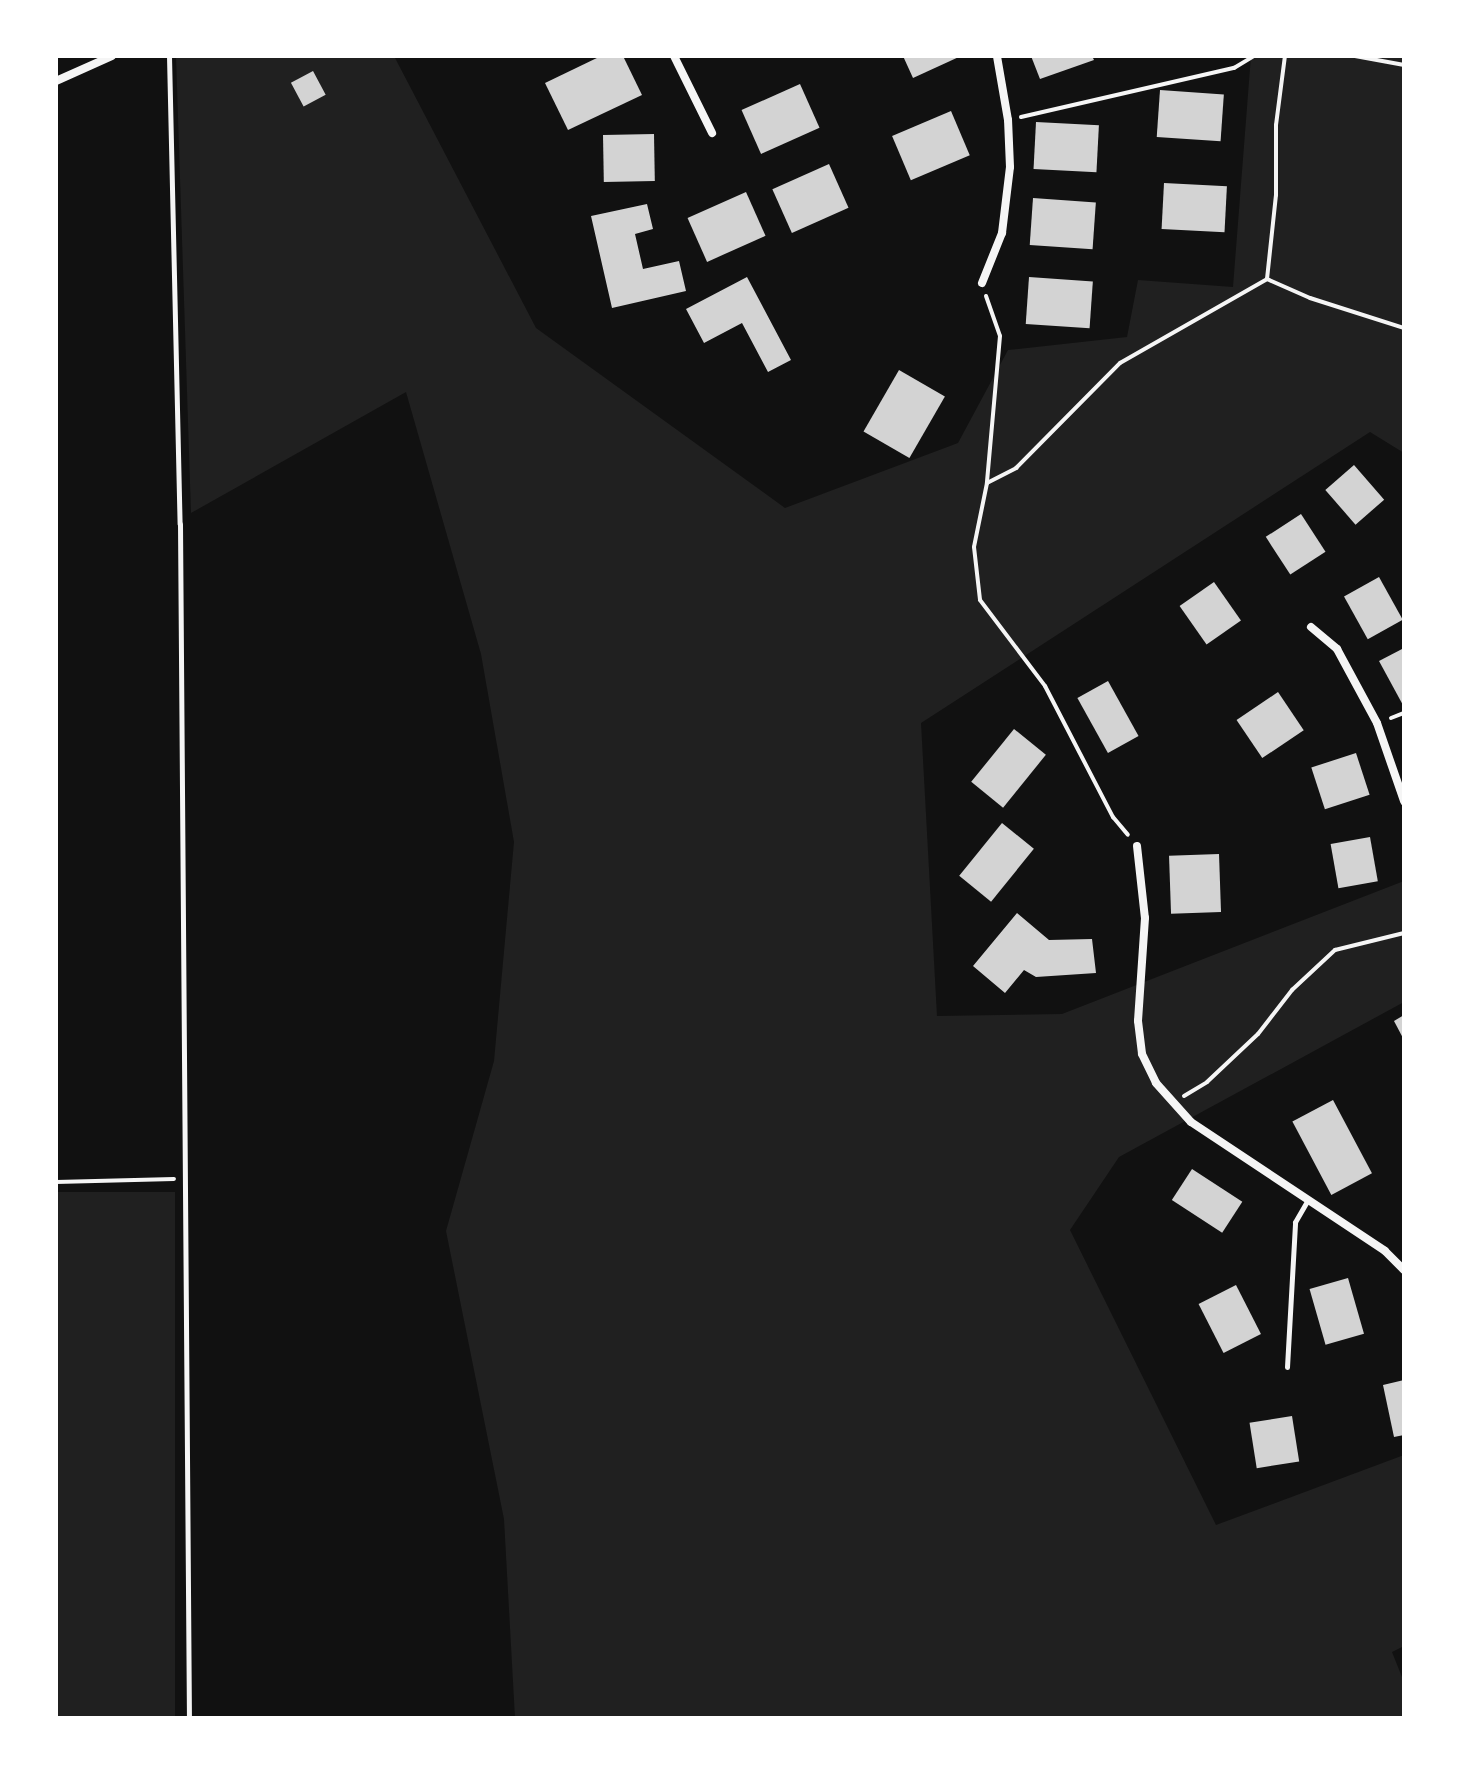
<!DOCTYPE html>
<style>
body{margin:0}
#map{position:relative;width:1460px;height:1774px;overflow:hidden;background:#111;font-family:Commissioner,sans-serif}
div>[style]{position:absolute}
.green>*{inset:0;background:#202020;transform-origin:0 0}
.building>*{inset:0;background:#d3d3d3;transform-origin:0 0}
.path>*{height:4px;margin:-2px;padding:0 2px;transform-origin:2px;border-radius:2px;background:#f5f5f5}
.service>*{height:5px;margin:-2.5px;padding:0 2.5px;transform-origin:2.5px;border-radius:2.5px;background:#f5f5f5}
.minor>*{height:8px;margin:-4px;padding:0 4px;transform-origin:4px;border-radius:4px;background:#f5f5f5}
span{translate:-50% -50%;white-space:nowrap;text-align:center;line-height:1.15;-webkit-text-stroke:6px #fff;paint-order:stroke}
.frame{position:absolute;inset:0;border:58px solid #fff;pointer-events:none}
</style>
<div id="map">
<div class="green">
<i style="clip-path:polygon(176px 56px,394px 56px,536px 328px,785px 508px,958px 443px,1008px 350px,1127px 337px,1138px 280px,1233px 287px,1251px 56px,1404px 56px,1404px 453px,1370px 432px,921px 723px,937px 1016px,1062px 1014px,1404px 881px,1404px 1002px,1119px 1157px,1070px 1230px,1216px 1525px,1404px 1455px,1404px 1646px,1392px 1652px,1404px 1682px,1404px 1718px,515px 1718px,504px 1519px,446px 1231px,494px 1061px,514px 842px,481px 654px,406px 392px,191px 513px)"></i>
<i style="left:175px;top:1192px;width:526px;height:119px;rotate:90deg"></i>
</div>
<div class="building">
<i style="clip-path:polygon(601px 56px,623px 56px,642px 95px,568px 130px,545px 83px)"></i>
<i style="clip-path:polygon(903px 56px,961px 56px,913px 78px)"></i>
<i style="clip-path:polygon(1031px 56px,1092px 56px,1094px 60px,1040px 79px)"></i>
<i style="left:313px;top:71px;width:27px;height:25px;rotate:62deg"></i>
<i style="left:800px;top:84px;width:48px;height:64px;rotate:66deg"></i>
<i style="left:1160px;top:90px;width:64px;height:47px;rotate:4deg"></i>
<i style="left:951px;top:111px;width:48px;height:64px;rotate:67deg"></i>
<i style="left:1036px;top:122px;width:63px;height:47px;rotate:3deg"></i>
<i style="left:654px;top:134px;width:47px;height:51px;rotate:89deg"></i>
<i style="left:829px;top:164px;width:48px;height:62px;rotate:66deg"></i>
<i style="left:1164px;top:183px;width:63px;height:46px;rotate:3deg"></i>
<i style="left:746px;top:192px;width:48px;height:64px;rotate:66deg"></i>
<i style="left:1033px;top:198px;width:63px;height:47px;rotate:4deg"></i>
<i style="clip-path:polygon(647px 204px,653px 229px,635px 234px,643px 269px,679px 261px,686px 291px,612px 308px,591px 216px)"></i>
<i style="clip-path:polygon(747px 277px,791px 360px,768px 372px,742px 323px,704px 343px,686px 309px)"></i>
<i style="left:1029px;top:277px;width:64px;height:47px;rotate:4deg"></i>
<i style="left:899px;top:370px;width:53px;height:71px;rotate:30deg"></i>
<i style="left:1354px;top:465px;width:46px;height:38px;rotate:49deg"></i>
<i style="left:1301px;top:514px;width:45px;height:42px;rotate:57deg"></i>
<i style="left:1379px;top:577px;width:49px;height:40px;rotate:61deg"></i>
<i style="left:1214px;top:582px;width:47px;height:42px;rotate:55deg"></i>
<i style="clip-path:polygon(1404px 648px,1404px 707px,1379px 661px)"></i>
<i style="left:1108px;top:681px;width:63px;height:35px;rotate:61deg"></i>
<i style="left:1278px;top:692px;width:46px;height:50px;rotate:56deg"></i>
<i style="left:1014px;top:729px;width:41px;height:68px;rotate:39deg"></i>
<i style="left:1356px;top:753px;width:44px;height:47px;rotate:72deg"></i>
<i style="left:1002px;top:823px;width:41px;height:68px;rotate:39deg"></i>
<i style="left:1370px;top:837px;width:45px;height:40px;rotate:80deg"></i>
<i style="left:1219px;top:854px;width:58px;height:50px;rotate:88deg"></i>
<i style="clip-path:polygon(1017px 913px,1049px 940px,1092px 939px,1096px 973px,1036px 977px,1024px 970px,1005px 993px,973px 966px)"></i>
<i style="clip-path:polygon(1404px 1015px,1404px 1040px,1394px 1021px)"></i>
<i style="left:1333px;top:1100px;width:83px;height:46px;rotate:62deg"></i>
<i style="left:1192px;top:1169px;width:60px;height:37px;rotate:33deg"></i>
<i style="left:1348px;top:1278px;width:58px;height:40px;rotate:74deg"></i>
<i style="left:1236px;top:1285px;width:55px;height:42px;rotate:63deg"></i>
<i style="clip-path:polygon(1404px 1380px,1404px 1435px,1394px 1437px,1383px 1385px)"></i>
<i style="left:1292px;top:1416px;width:46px;height:43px;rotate:81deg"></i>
</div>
<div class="path">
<i style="left:1355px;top:56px;width:50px;rotate:10.4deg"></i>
<i style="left:1021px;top:117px;width:219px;rotate:-13deg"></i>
<i style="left:1234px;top:68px;width:23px;rotate:-31deg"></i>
<i style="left:1267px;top:279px;width:47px;rotate:23.8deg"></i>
<i style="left:1310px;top:298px;width:99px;rotate:17.7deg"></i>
<i style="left:986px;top:296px;width:42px;rotate:70.7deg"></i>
<i style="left:1000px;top:336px;width:148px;rotate:95.1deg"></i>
<i style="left:987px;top:483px;width:65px;rotate:101.5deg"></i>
<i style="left:974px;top:547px;width:53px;rotate:83.5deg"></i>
<i style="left:980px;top:600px;width:108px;rotate:52.9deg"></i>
<i style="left:1045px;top:686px;width:148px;rotate:62.6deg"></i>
<i style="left:1113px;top:817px;width:23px;rotate:50deg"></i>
<i style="left:987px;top:483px;width:33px;rotate:-27deg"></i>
<i style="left:1016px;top:468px;width:148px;rotate:-45.3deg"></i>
<i style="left:1120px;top:363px;width:169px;rotate:-29.7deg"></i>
<i style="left:1267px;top:279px;width:84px;rotate:-83.9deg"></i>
<i style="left:1276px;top:195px;width:70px;rotate:-90deg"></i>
<i style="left:1276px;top:125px;width:70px;rotate:-82.6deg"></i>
<i style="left:1391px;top:718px;width:14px;rotate:-21deg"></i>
<i style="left:1184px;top:1096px;width:27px;rotate:-31deg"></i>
<i style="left:1207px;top:1082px;width:70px;rotate:-43.3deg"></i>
<i style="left:1258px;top:1034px;width:56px;rotate:-52.3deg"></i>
<i style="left:1292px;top:990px;width:59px;rotate:-42.9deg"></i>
<i style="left:1335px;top:950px;width:71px;rotate:-13.8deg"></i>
<i style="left:56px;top:1182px;width:118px;rotate:-1.5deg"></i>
</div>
<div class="service">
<i style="left:169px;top:56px;width:468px;rotate:88.7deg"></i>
<i style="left:180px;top:524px;width:1194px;rotate:89.57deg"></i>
<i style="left:1287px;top:1367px;width:145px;rotate:-86.8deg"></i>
<i style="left:1295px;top:1222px;width:24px;rotate:-60deg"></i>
</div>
<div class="minor">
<i style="left:674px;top:56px;width:86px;rotate:63.7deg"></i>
<i style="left:56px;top:81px;width:61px;rotate:-24.1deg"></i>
<i style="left:982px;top:283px;width:54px;rotate:-68.2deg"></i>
<i style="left:1002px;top:233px;width:66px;rotate:-83.1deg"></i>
<i style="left:1010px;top:167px;width:47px;rotate:-92.4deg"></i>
<i style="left:1008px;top:120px;width:65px;rotate:-99.8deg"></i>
<i style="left:1311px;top:627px;width:34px;rotate:40deg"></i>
<i style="left:1337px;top:649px;width:84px;rotate:61.6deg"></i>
<i style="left:1377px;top:723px;width:83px;rotate:70.9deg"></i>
<i style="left:1137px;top:846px;width:72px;rotate:83.7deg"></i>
<i style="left:1145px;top:918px;width:103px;rotate:93.9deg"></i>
<i style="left:1138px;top:1021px;width:33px;rotate:83deg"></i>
<i style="left:1142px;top:1054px;width:32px;rotate:64deg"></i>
<i style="left:1156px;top:1083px;width:52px;rotate:48.1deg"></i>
<i style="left:1191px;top:1122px;width:233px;rotate:33.6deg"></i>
<i style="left:1385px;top:1251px;width:27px;rotate:45deg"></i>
</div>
<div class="frame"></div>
</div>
